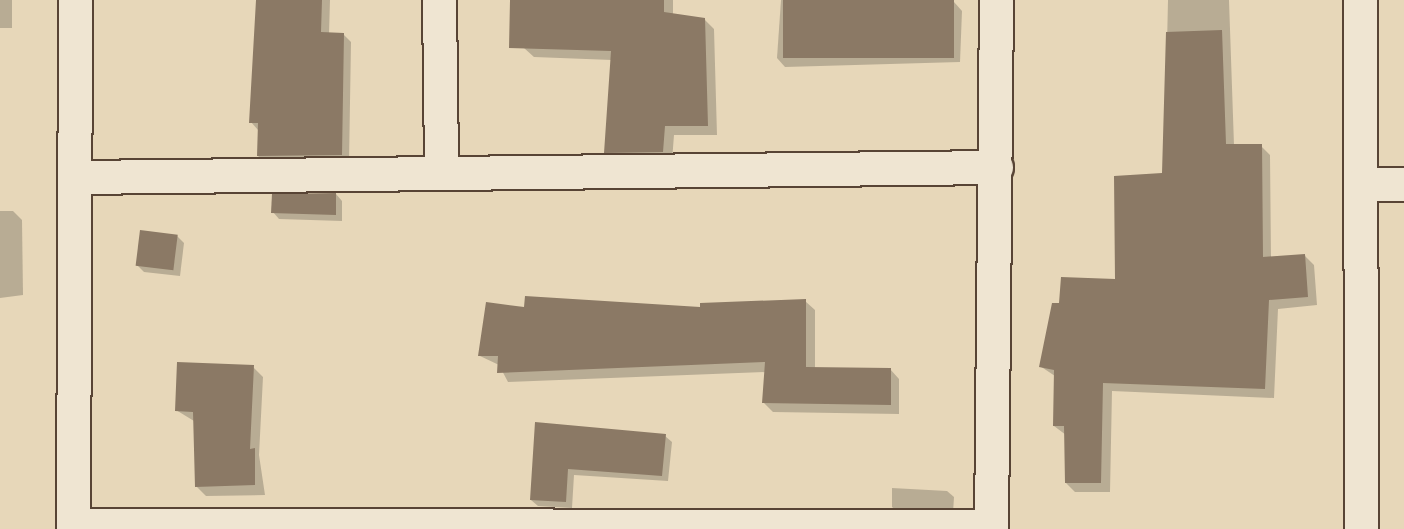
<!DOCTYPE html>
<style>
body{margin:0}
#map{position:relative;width:1404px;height:529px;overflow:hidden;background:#e7d7b9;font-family:"IM FELL Great Primer",serif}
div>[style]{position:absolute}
.shadow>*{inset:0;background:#0003;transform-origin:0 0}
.building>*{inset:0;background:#8b7965;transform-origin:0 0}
.roads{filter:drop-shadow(2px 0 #584435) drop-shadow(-2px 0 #584435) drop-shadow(0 2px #584435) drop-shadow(0 -2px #584435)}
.minor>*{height:33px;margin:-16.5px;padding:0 16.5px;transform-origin:16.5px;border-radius:16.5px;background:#efe5d2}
span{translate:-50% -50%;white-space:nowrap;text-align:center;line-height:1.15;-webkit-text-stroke:4.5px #efe5d2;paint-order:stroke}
</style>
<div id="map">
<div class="shadow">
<i style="left:0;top:0;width:12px;height:28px"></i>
<i style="clip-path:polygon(258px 0,330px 0,329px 34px,343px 34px,351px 42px,349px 163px,266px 164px,258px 156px,259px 131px,251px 122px)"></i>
<i style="clip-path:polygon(531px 0,673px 0,673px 15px,705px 20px,714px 29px,717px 135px,674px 135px,672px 161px,615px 161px,606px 152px,612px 60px,534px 57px,524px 48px)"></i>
<i style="clip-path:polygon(781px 0,954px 2px,962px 11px,960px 62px,785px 67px,777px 58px)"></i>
<i style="clip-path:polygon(1168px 0,1229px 0,1234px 145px,1261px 146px,1270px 155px,1271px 258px,1305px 256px,1314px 265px,1317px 305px,1278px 309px,1274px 398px,1112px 391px,1110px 492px,1075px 492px,1066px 483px,1066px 435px,1054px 426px,1055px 376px,1040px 366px,1060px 304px,1116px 281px,1164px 175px)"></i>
<i style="clip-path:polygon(336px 194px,342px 201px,342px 221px,279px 219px,273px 212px)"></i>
<i style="clip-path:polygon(0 211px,13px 211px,22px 220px,23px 295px,0 298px)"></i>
<i style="clip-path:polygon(177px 236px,184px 243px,180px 276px,144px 272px,138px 266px)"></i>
<i style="clip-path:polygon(805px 301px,815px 310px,815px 369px,890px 369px,899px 379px,899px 414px,773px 412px,764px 403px,766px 372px,508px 382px,499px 365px,480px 356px,526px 309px,702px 309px)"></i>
<i style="clip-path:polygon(253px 367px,263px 377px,259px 455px,265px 495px,206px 496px,196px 486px,194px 421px,176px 410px)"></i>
<i style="clip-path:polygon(536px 424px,665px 436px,672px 442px,668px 481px,574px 475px,572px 508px,538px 506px,531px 500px)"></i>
<i style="clip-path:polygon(892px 488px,947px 491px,954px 497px,953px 513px,899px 513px,892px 507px)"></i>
</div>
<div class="building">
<i style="clip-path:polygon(256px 0,322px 0,321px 32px,344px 33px,342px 155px,257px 156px,258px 123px,249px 123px)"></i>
<i style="clip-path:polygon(510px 0,664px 0,664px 12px,705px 18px,708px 126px,665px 126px,663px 152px,604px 153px,611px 51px,509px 48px)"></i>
<i style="left:783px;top:0;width:171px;height:58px"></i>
<i style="clip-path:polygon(1222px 30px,1226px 144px,1262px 144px,1263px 257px,1305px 254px,1308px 297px,1269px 300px,1265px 389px,1103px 383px,1101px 483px,1065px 483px,1064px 426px,1053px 426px,1054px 370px,1039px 367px,1052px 303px,1059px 303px,1061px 277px,1115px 279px,1114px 176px,1162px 173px,1166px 32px)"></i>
<i style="clip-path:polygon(336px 193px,336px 215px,271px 213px,272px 194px)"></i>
<i style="left:140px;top:230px;width:38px;height:36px;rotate:7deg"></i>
<i style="clip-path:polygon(525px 296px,700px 307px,700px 303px,806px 299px,806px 367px,891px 368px,891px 405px,762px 403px,765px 362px,497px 373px,498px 356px,478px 356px,486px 302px,524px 307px)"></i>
<i style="clip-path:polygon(177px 362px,254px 365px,250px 449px,255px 448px,255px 485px,195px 487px,193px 412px,175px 411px)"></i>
<i style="clip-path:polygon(535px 422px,666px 434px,662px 476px,568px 469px,566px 502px,530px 500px)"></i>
</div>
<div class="roads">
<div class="minor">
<i style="left:439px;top:0;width:173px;rotate:89.3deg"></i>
<i style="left:1360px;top:0;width:529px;rotate:89.89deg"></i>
<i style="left:75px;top:177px;width:921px;rotate:-0.62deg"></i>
<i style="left:1362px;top:184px;width:42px"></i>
<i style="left:73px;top:525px;width:918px;rotate:0.06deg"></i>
<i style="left:73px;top:529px;width:529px;rotate:-89.78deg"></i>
<i style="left:991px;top:529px;width:529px;rotate:-89.46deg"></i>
</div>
</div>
</div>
